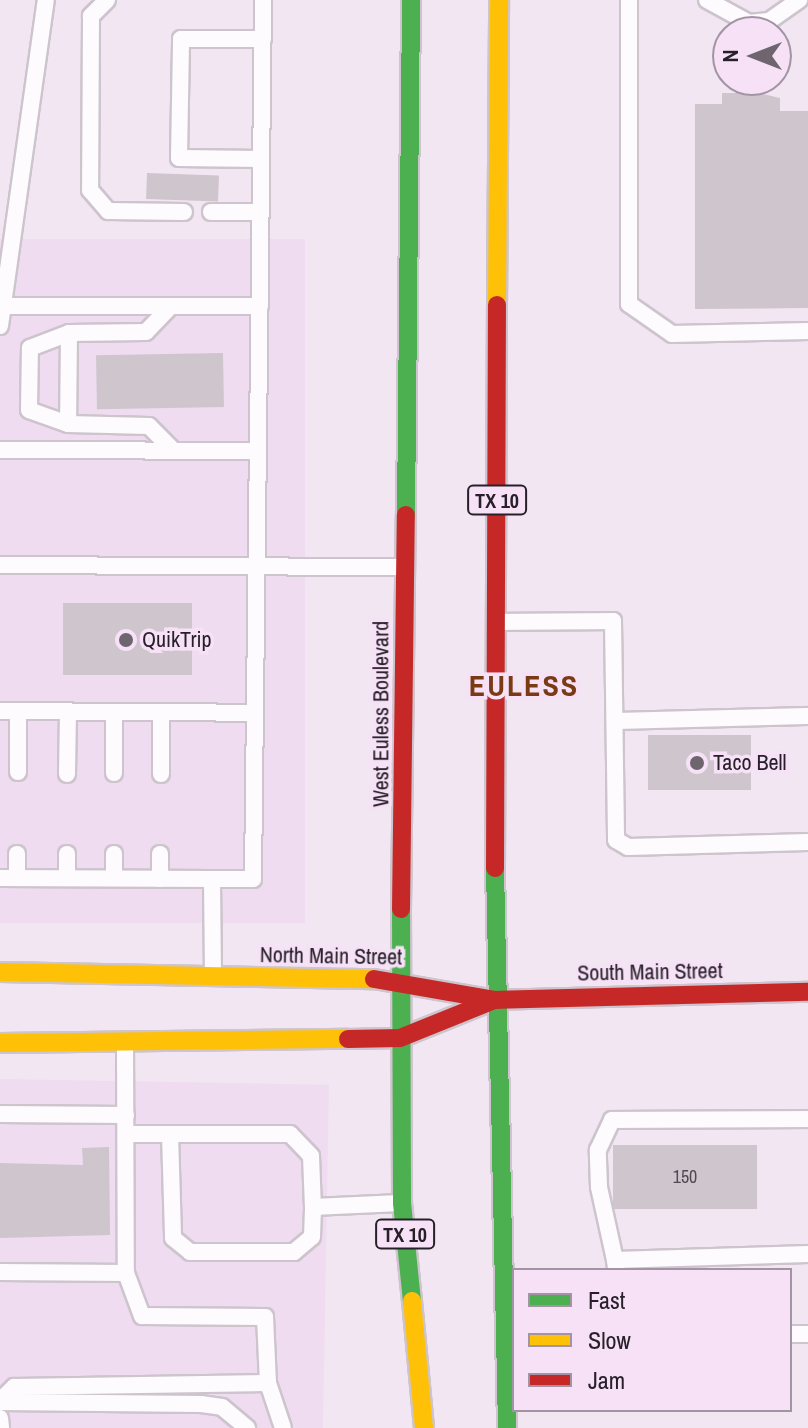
<!DOCTYPE html>
<style>
body{margin:0}
#map{position:relative;width:808px;height:1428px;overflow:hidden;background:#f2e6f2;font-family:"Archivo Narrow",sans-serif}
div>[style]{position:absolute}
.built>*{inset:0;background:#efdcf0;transform-origin:0 0}
.building>*{inset:0;background:#cfc5cd;transform-origin:0 0}
.roads{filter:drop-shadow(2px 0 #cdc4cd) drop-shadow(-2px 0 #cdc4cd) drop-shadow(0 2px #cdc4cd) drop-shadow(0 -2px #cdc4cd)}
.lane>*{height:16px;margin:-8px;padding:0 8px;transform-origin:8px;border-radius:8px;background:#fdfbfd}
.fast>*{height:18px;margin:-9px;padding:0 9px;transform-origin:9px;border-radius:9px;background:#4caf50}
.slow>*{height:18px;margin:-9px;padding:0 9px;transform-origin:9px;border-radius:9px;background:#ffc107}
.jam>*{height:18px;margin:-9px;padding:0 9px;transform-origin:9px;border-radius:9px;background:#c62828}
.dots>*{width:22px;height:22px;translate:-50% -50%;box-sizing:border-box;border:4px solid #f6e1f7;border-radius:50%}
span{translate:-50% -50%;white-space:nowrap;text-align:center;line-height:1.15;-webkit-text-stroke:7px #f6e1f7;paint-order:stroke}
.number-label{font-size:18px;color:#514951}
.number-label span{-webkit-text-stroke-width:0}
.shield-label span{padding:2px 6px;background:#f6e1f7;border:2px solid;border-radius:6px;-webkit-text-stroke-width:0}
.shield-label{font-size:20px;color:#272028;font-weight:700}
.poi-label{font-size:22px;color:#272028}
.left{translate:0 -50%;text-align:left}
.street-label{font-size:22px;color:#272028}
.district-label{font-size:30px;color:#793b13;font-weight:700;letter-spacing:2px}
.legend{position:absolute;left:512px;top:1268px;width:280px;height:144px;box-sizing:border-box;background:#f6e1f7;border:2px solid #a394a4;margin:0;padding:10px 14px;list-style:none;font-size:24px;color:#272028}
.legend li{display:flex;align-items:center;gap:16px;height:40px}
.legend b{width:40px;border:2px solid #a394a4}
.north{position:absolute;left:712px;top:16px;width:80px;height:80px;box-sizing:border-box;background:#f6e1f7;border:2px solid #a394a4;border-radius:50%;rotate:270deg;font-size:22px;font-weight:700;line-height:32px;text-align:center;color:#272028}
.north::after{content:'';display:block;margin:auto;width:28px;height:36px;background:#6e656f;clip-path:polygon(50% 0,100% 100%,50% 72%,0 100%)}
</style>
<div id="map">
<div class="built">
<i style="left:0;top:239px;width:305px;height:684px"></i>
<i style="left:0;top:1079px;width:329px;height:349px;rotate:1deg"></i>
</div>
<div class="building">
<i style="clip-path:polygon(722px 93px,759px 93px,780px 98px,780px 111px,808px 111px,808px 308px,695px 309px,695px 104px,722px 104px)"></i>
<i style="left:147px;top:173px;width:72px;height:26px;rotate:2deg"></i>
<i style="left:223px;top:353px;width:54px;height:127px;rotate:89deg"></i>
<i style="left:63px;top:603px;width:129px;height:72px"></i>
<i style="left:648px;top:735px;width:103px;height:55px"></i>
<i style="left:757px;top:1145px;width:64px;height:144px;rotate:90deg"></i>
<i style="clip-path:polygon(109px 1147px,110px 1235px,0 1238px,0 1163px,83px 1165px,82px 1148px)"></i>
</div>
<div class="roads">
<div class="lane">
<i style="left:107px;top:0;width:23px;rotate:135deg"></i>
<i style="left:91px;top:16px;width:174px;rotate:90.3deg"></i>
<i style="left:90px;top:190px;width:28px;rotate:49deg"></i>
<i style="left:108px;top:211px;width:76px;rotate:0.8deg"></i>
<i style="left:629px;top:0;width:304px;rotate:90deg"></i>
<i style="left:629px;top:304px;width:52px;rotate:34.9deg"></i>
<i style="left:672px;top:334px;width:136px;rotate:-1.3deg"></i>
<i style="left:707px;top:0;width:48px;rotate:28.7deg"></i>
<i style="left:749px;top:23px;width:20px;rotate:-6deg"></i>
<i style="left:769px;top:21px;width:37px;rotate:-35deg"></i>
<i style="left:261px;top:159px;width:82px;rotate:-179.3deg"></i>
<i style="left:179px;top:158px;width:119px;rotate:-89deg"></i>
<i style="left:181px;top:39px;width:82px"></i>
<i style="left:211px;top:212px;width:50px"></i>
<i style="left:3px;top:306px;width:257px"></i>
<i style="left:171px;top:306px;width:36px;rotate:134deg"></i>
<i style="left:146px;top:332px;width:77px;rotate:179.3deg"></i>
<i style="left:69px;top:333px;width:91px;rotate:90.6deg"></i>
<i style="left:68px;top:424px;width:81px;rotate:1.4deg"></i>
<i style="left:149px;top:426px;width:34px;rotate:45deg"></i>
<i style="left:0;top:326px;width:329px;rotate:-82deg"></i>
<i style="left:68px;top:424px;width:41px;rotate:-160.3deg"></i>
<i style="left:29px;top:410px;width:62px;rotate:-89.1deg"></i>
<i style="left:30px;top:348px;width:42px;rotate:-21deg"></i>
<i style="left:0;top:450px;width:257px;rotate:0.2deg"></i>
<i style="left:0;top:565px;width:405px;rotate:0.3deg"></i>
<i style="left:496px;top:622px;width:117px;rotate:-0.5deg"></i>
<i style="left:613px;top:621px;width:219px;rotate:89.2deg"></i>
<i style="left:616px;top:840px;width:14px;rotate:30deg"></i>
<i style="left:628px;top:847px;width:180px;rotate:-1.6deg"></i>
<i style="left:0;top:711px;width:255px;rotate:0.4deg"></i>
<i style="left:18px;top:711px;width:61px;rotate:90deg"></i>
<i style="left:114px;top:712px;width:61px;rotate:90deg"></i>
<i style="left:161px;top:713px;width:61px;rotate:90deg"></i>
<i style="left:615px;top:721px;width:193px;rotate:-1.5deg"></i>
<i style="left:67px;top:774px;width:62px;rotate:-89.1deg"></i>
<i style="left:17px;top:854px;width:24px;rotate:90deg"></i>
<i style="left:67px;top:854px;width:24px;rotate:90deg"></i>
<i style="left:114px;top:854px;width:24px;rotate:90deg"></i>
<i style="left:160px;top:854px;width:25px;rotate:90deg"></i>
<i style="left:0;top:878px;width:212px;rotate:0.3deg"></i>
<i style="left:213px;top:976px;width:97px;rotate:-90.6deg"></i>
<i style="left:212px;top:879px;width:41px"></i>
<i style="left:253px;top:879px;width:879px;rotate:-89.35deg"></i>
<i style="left:125px;top:1043px;width:230px;rotate:89.8deg"></i>
<i style="left:0;top:1114px;width:126px;rotate:0.5deg"></i>
<i style="left:126px;top:1134px;width:164px"></i>
<i style="left:290px;top:1134px;width:30px;rotate:46deg"></i>
<i style="left:311px;top:1156px;width:51px;rotate:87.8deg"></i>
<i style="left:313px;top:1207px;width:87px;rotate:-2.6deg"></i>
<i style="left:170px;top:1134px;width:104px;rotate:88.3deg"></i>
<i style="left:173px;top:1238px;width:22px;rotate:39deg"></i>
<i style="left:190px;top:1252px;width:104px"></i>
<i style="left:294px;top:1252px;width:23px;rotate:-40deg"></i>
<i style="left:312px;top:1237px;width:30px;rotate:-88deg"></i>
<i style="left:615px;top:1260px;width:75px;rotate:-102.4deg"></i>
<i style="left:599px;top:1187px;width:37px;rotate:-92deg"></i>
<i style="left:598px;top:1150px;width:33px;rotate:-65deg"></i>
<i style="left:612px;top:1120px;width:196px;rotate:-0.3deg"></i>
<i style="left:616px;top:1268px;width:8px;rotate:-97deg"></i>
<i style="left:615px;top:1260px;width:193px;rotate:-1.8deg"></i>
<i style="left:0;top:1272px;width:126px;rotate:0.5deg"></i>
<i style="left:126px;top:1273px;width:46px;rotate:69.6deg"></i>
<i style="left:142px;top:1316px;width:123px;rotate:0.5deg"></i>
<i style="left:265px;top:1317px;width:66px;rotate:87.4deg"></i>
<i style="left:790px;top:1334px;width:18px"></i>
<i style="left:0;top:1401px;width:20px;rotate:-45deg"></i>
<i style="left:14px;top:1387px;width:254px;rotate:-0.9deg"></i>
<i style="left:268px;top:1383px;width:47px;rotate:71.6deg"></i>
<i style="left:0;top:1402px;width:201px;rotate:0.6deg"></i>
<i style="left:201px;top:1404px;width:21px;rotate:8deg"></i>
<i style="left:222px;top:1407px;width:33px;rotate:40deg"></i>
<i style="left:0;top:1418px;width:10px;rotate:84deg"></i>
</div>
<div class="fast">
<i style="left:406px;top:515px;width:515px;rotate:-89.44deg"></i>
<i style="left:495px;top:868px;width:560px;rotate:88.77deg"></i>
<i style="left:401px;top:909px;width:294px;rotate:89.8deg"></i>
<i style="left:402px;top:1203px;width:99px;rotate:84.2deg"></i>
</div>
<div class="slow">
<i style="left:497px;top:305px;width:305px;rotate:-89.6deg"></i>
<i style="left:0;top:972px;width:374px;rotate:1.1deg"></i>
<i style="left:0;top:1043px;width:348px;rotate:-0.7deg"></i>
<i style="left:412px;top:1301px;width:128px;rotate:84.6deg"></i>
</div>
<div class="jam">
<i style="left:495px;top:868px;width:563px;rotate:-89.8deg"></i>
<i style="left:401px;top:909px;width:394px;rotate:-89.3deg"></i>
<i style="left:374px;top:979px;width:122px;rotate:9.9deg"></i>
<i style="left:494px;top:1000px;width:314px;rotate:-1.5deg"></i>
<i style="left:348px;top:1039px;width:52px;rotate:-1.1deg"></i>
<i style="left:400px;top:1038px;width:101px;rotate:-22deg"></i>
</div>
</div>
<div class="dots">
<i style="left:126px;top:640px;background:#6e656f"></i>
<i style="left:697px;top:763px;background:#6e656f"></i>
</div>
<div class="number-label">
<span style="left:685px;top:1177px">150</span>
</div>
<div class="shield-label">
<span style="left:497px;top:500px">TX 10</span>
<span style="left:405px;top:1234px">TX 10</span>
</div>
<div class="poi-label">
<span class="left" style="left:142px;top:640px">QuikTrip</span>
<span class="left" style="left:713px;top:763px">Taco Bell</span>
</div>
<div class="street-label">
<span style="left:381px;top:714px;rotate:-90deg">West Euless Boulevard</span>
<span style="left:331px;top:956px;rotate:1deg">North Main Street</span>
<span style="left:650px;top:972px;rotate:-1deg">South Main Street</span>
</div>
<div class="district-label">
<span style="left:524px;top:685px">EULESS</span>
</div>
<ul class="legend">
<li><b style="height:10px;background:#4caf50"></b>Fast</li>
<li><b style="height:10px;background:#ffc107"></b>Slow</li>
<li><b style="height:10px;background:#c62828"></b>Jam</li>
</ul>
<div class="north">N</div>
</div>
